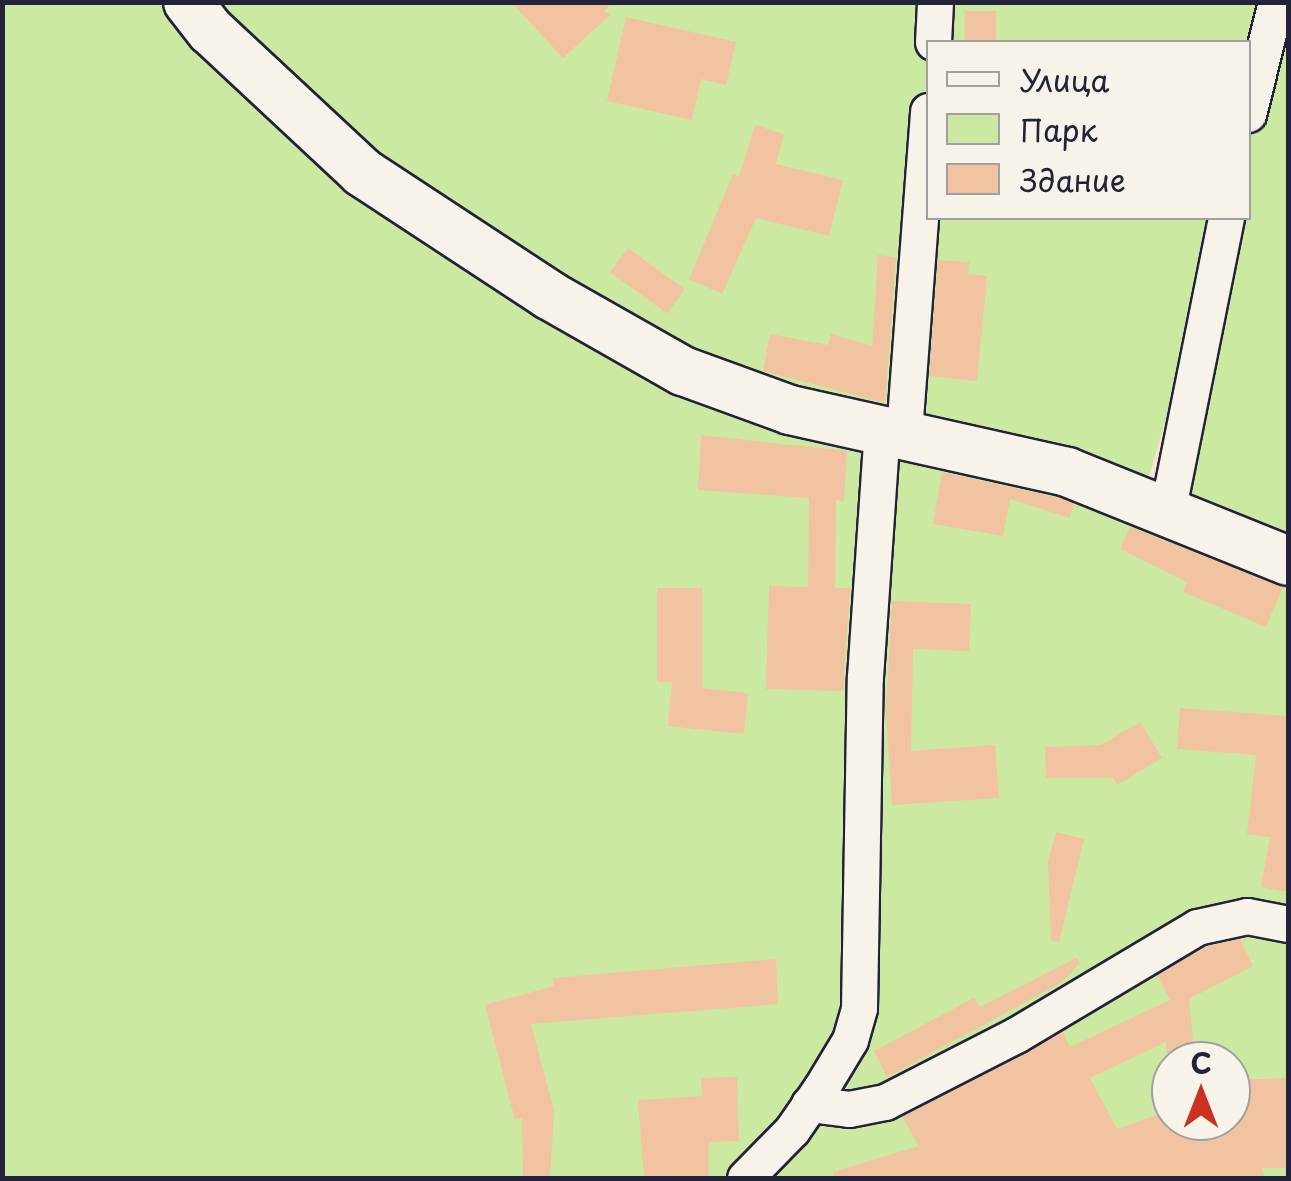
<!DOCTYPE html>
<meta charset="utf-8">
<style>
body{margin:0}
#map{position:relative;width:1291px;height:1181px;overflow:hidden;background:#f5e5d2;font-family:"Playpen Sans",sans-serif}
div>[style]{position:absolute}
.green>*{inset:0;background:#cce9a1}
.building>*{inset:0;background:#f1c3a0;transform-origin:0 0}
.roads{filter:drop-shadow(2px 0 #22223b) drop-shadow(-2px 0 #22223b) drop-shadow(0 2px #22223b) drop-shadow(0 -2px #22223b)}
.street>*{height:35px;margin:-17.5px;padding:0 17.5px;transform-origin:17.5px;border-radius:17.5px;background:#f7f3e8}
.secondary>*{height:48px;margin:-24px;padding:0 24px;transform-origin:24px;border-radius:24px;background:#f7f3e8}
span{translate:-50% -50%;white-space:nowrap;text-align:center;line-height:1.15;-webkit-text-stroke:8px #f7f3e8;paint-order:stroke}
.frame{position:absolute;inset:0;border:5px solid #22223b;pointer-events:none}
.legend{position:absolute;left:926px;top:40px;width:325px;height:180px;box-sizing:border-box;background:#f7f3e8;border:2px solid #a29fa3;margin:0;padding:12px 18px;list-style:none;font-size:30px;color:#22223b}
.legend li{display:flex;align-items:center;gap:20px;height:50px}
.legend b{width:50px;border:2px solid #a29fa3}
.north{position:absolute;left:1151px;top:1041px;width:100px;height:100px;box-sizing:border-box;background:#f7f3e8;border:2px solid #a29fa3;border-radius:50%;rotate:0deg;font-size:28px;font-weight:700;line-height:40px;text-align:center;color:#22223b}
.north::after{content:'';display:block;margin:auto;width:35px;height:45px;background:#c8321e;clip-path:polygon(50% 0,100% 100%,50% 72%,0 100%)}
</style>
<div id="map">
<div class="green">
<i style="clip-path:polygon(evenodd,2px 3px,1288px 3px,1288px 1178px,3px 1178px,2px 3px,928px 42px,1248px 42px,1248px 218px,928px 218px,928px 42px,2px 3px,1168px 412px,1188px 415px,1179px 468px,1208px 528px,1033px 457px,1149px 476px,1168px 412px,2px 3px,1171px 1061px,1231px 1061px,1231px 1121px,1171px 1121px,1171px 1061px)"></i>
</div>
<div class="building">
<i style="clip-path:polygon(511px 2px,612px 2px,604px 12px,611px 14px,563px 58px)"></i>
<i style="left:965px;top:11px;width:31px;height:31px"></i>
<i style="clip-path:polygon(626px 17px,736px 42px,726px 85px,701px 79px,692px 120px,607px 101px)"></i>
<i style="clip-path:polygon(755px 125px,784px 134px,776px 164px,843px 180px,829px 236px,756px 218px,722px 294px,689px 279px,733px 174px,739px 177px)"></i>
<i style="left:628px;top:248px;width:70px;height:30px;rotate:36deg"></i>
<i style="clip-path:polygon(878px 255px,896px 257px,885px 403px,763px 371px,770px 334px,828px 345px,831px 334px,872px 346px)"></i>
<i style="clip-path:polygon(938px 260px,969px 262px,968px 274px,987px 276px,977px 381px,929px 376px)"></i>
<i style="clip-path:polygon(701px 435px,847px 451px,844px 501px,836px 500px,835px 588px,850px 588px,843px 691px,766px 689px,769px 586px,808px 587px,809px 498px,698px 490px)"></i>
<i style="clip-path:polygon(942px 472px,1059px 498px,1074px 504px,1070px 518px,1010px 499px,1003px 536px,933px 524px)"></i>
<i style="clip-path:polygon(1130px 527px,1283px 587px,1266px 627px,1183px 592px,1187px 582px,1120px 549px)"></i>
<i style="clip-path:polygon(657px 588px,702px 588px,702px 688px,748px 693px,744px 734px,668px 726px,672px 682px,657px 682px)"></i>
<i style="clip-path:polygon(892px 601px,971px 604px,969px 651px,913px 649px,911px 751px,995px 745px,999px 798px,892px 805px,886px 710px)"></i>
<i style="clip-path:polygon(1180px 708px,1288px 716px,1288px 892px,1261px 887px,1270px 837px,1247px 834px,1256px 755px,1177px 749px)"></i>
<i style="clip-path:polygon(1140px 722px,1162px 758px,1117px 785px,1113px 778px,1046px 778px,1045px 747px,1101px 745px)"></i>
<i style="clip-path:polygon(1056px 832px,1084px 839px,1059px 942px,1051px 941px,1048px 862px)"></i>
<i style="clip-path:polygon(1240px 939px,1253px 966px,1189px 999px,1195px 1061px,1168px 1061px,1166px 1042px,1090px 1078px,1117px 1129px,1171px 1110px,1171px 1121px,1231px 1121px,1231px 1080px,1288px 1078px,1288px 1168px,1262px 1168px,1265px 1178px,834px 1178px,833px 1172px,919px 1146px,902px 1117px,1063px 1032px,1070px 1047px,1170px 1000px,1157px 975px,1205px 947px)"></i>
<i style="clip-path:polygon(1076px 958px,1080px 963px,1061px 983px,887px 1077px,874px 1051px,974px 998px,980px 1007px)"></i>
<i style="clip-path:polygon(776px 959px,778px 1004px,531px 1024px,554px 1110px,550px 1178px,523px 1178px,522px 1118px,515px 1120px,485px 1005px,554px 986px,553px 978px)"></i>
<i style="clip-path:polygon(737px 1077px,739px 1141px,709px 1142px,709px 1178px,644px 1178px,638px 1100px,702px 1096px,701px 1078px)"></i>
</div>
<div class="roads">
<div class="street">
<i style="left:933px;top:42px;width:40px;rotate:-87.1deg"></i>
<i style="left:1248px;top:114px;width:115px;rotate:-76deg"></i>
<i style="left:904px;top:432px;width:322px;rotate:-85.7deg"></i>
<i style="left:1168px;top:508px;width:296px;rotate:-78.7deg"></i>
<i style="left:809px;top:1104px;width:40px;rotate:7.1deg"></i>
<i style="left:849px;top:1109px;width:37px;rotate:-11deg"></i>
<i style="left:885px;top:1102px;width:147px;rotate:-27.1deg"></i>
<i style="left:1016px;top:1035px;width:211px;rotate:-30.8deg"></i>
<i style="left:1197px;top:927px;width:51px;rotate:-12.4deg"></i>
<i style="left:1247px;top:916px;width:42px;rotate:11deg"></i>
<i style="left:745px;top:1178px;width:67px;rotate:-45.6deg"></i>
<i style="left:792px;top:1130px;width:51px;rotate:-55.4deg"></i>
<i style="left:821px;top:1088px;width:56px;rotate:-58.9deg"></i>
<i style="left:850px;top:1040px;width:33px;rotate:-74deg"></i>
<i style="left:859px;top:1008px;width:331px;rotate:-89deg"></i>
<i style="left:865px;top:677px;width:250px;rotate:-86.1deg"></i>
</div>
<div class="secondary">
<i style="left:188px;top:2px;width:37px;rotate:52deg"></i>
<i style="left:211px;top:31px;width:207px;rotate:43deg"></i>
<i style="left:362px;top:172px;width:224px;rotate:33.3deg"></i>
<i style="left:549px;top:295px;width:154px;rotate:29.6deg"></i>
<i style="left:683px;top:371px;width:114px;rotate:20deg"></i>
<i style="left:790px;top:410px;width:284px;rotate:12.6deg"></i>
<i style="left:1067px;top:472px;width:238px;rotate:21.9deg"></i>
</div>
</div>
<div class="frame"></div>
<ul class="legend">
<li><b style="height:12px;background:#f7f3e8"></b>Улица</li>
<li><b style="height:28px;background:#cce9a1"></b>Парк</li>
<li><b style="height:28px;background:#f1c3a0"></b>Здание</li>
</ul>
<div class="north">С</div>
</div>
